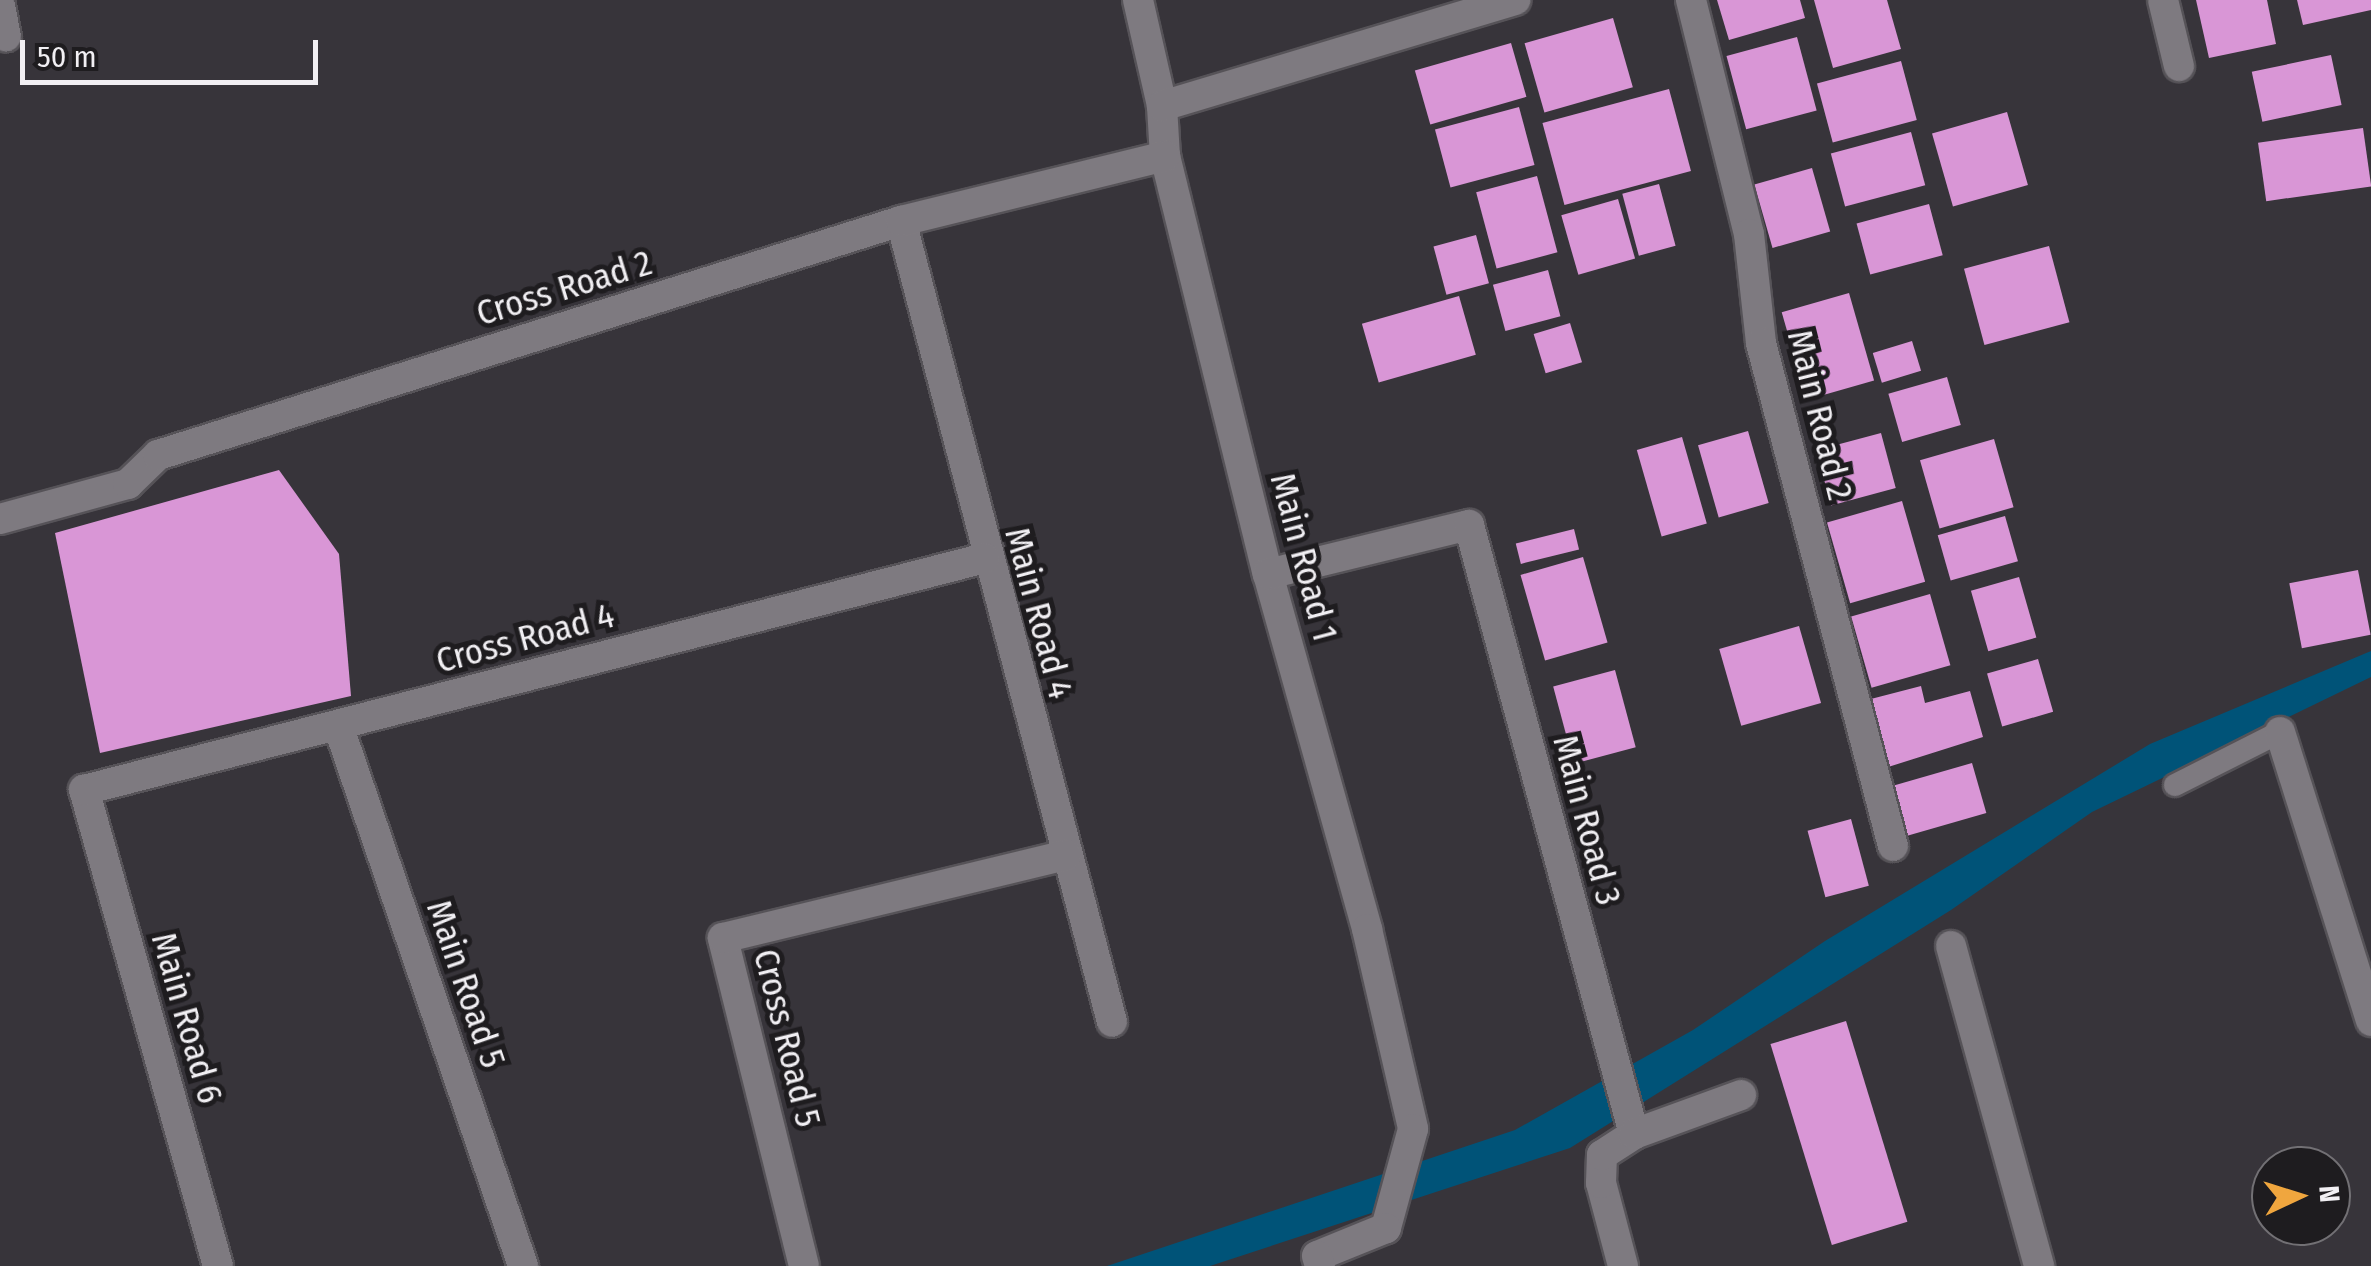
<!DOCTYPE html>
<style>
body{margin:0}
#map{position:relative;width:2371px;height:1266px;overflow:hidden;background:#37343a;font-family:"Fira Sans Condensed",sans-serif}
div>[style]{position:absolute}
.water>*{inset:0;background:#005378}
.building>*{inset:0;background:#d996d6;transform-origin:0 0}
.roads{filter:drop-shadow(2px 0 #565358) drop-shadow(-2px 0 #565358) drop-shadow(0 2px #565358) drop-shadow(0 -2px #565358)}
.lane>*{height:22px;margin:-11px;padding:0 11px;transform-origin:11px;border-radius:11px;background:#7e7a80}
.street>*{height:30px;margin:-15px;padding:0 15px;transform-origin:15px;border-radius:15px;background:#7e7a80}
span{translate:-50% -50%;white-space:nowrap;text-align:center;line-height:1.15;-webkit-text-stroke:10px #1e1c1f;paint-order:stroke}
.street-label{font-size:35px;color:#f1eff3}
.north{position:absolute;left:2251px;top:1146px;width:100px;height:100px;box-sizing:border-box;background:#1e1c1f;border:2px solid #727074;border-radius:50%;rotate:86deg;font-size:28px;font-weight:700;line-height:40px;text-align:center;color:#f1eff3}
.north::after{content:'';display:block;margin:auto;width:35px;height:45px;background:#f0a63e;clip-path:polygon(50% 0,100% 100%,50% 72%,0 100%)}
.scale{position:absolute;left:20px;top:40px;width:298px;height:45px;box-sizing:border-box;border:5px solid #f1eff3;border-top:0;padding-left:12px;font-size:30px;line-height:35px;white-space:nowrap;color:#f1eff3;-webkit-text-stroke:8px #1e1c1f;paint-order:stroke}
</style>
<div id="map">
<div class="water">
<i style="clip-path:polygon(2371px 651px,2371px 677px,2092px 812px,1951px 910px,1570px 1148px,1210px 1266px,1107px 1266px,1515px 1130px,1693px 1030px,1825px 941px,2150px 744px)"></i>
</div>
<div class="building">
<i style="clip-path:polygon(1717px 0,1800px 0,1805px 18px,1729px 40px)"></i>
<i style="clip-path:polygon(1814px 0,1887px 0,1901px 49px,1833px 68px)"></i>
<i style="clip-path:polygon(2196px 0,2267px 0,2276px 44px,2209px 58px)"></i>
<i style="clip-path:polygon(2297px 0,2371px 0,2371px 10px,2303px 25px)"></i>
<i style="left:1613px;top:18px;width:72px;height:92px;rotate:74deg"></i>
<i style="left:1797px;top:37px;width:76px;height:73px;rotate:75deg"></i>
<i style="left:1511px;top:43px;width:56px;height:100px;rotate:74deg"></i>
<i style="left:2331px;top:55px;width:51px;height:81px;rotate:78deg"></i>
<i style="left:1901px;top:61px;width:61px;height:87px;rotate:75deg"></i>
<i style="left:1669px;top:89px;width:85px;height:131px;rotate:75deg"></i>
<i style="left:1519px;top:107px;width:60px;height:87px;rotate:75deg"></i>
<i style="left:2007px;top:112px;width:76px;height:78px;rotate:74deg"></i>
<i style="left:2363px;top:128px;width:59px;height:106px;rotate:82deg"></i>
<i style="left:1911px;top:132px;width:55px;height:83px;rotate:75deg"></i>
<i style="left:1812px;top:168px;width:66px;height:60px;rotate:74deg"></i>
<i style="left:1537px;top:176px;width:79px;height:63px;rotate:75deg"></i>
<i style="left:1659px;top:184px;width:64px;height:38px;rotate:75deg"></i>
<i style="left:1618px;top:199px;width:62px;height:59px;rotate:74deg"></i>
<i style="left:1929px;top:204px;width:53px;height:75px;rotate:75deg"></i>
<i style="left:1476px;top:235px;width:50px;height:44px;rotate:75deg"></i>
<i style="left:2049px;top:246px;width:79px;height:88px;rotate:75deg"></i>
<i style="left:1548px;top:270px;width:48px;height:57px;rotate:75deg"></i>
<i style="left:1849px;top:293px;width:91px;height:70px;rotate:74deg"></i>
<i style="left:1459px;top:296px;width:61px;height:101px;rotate:74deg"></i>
<i style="left:1570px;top:323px;width:41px;height:38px;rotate:73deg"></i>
<i style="left:1912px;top:341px;width:31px;height:41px;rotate:73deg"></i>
<i style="left:1947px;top:377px;width:50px;height:61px;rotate:74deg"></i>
<i style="left:1748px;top:431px;width:75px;height:52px;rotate:74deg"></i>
<i style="left:1881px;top:433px;width:57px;height:67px;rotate:75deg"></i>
<i style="left:1682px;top:437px;width:90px;height:47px;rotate:74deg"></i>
<i style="left:1994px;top:439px;width:71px;height:77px;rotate:74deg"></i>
<i style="clip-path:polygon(279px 470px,339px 554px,351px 696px,100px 753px,55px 533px)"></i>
<i style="left:1902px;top:501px;width:84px;height:78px;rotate:74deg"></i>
<i style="left:2005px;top:516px;width:47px;height:70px;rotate:74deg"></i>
<i style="left:1574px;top:529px;width:21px;height:60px;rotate:76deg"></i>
<i style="left:1583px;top:557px;width:89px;height:65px;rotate:74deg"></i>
<i style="left:2358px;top:570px;width:66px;height:70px;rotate:79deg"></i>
<i style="left:2019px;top:577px;width:63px;height:50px;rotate:74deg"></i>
<i style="left:1930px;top:594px;width:74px;height:82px;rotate:74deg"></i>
<i style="left:1799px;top:626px;width:80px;height:83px;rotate:74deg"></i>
<i style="left:2038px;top:659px;width:55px;height:53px;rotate:74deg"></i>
<i style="left:1615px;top:670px;width:80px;height:64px;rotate:75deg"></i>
<i style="clip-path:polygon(1921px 686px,1925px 703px,1970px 691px,1983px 737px,1885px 768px,1867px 700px)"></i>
<i style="left:1972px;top:763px;width:52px;height:84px;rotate:74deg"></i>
<i style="left:1851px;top:819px;width:69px;height:45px;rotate:75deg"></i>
<i style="left:1846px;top:1021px;width:210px;height:79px;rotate:73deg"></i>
</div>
<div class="roads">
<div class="lane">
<i style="left:2175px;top:785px;width:118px;rotate:-26.8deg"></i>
</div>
<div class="street">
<i style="left:1138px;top:0;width:109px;rotate:77.2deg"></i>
<i style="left:1162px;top:106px;width:50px;rotate:86.6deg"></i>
<i style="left:1165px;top:156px;width:431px;rotate:76.2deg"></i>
<i style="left:1268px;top:574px;width:369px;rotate:74.4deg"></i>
<i style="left:1367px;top:929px;width:205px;rotate:77deg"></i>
<i style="left:1413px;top:1129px;width:103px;rotate:105.3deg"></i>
<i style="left:1386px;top:1228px;width:74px;rotate:157.9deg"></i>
<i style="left:1317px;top:1256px;width:10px;rotate:73deg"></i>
<i style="left:1691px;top:0;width:241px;rotate:76.1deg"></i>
<i style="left:1749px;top:234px;width:110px;rotate:83.7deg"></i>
<i style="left:1761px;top:343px;width:520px;rotate:75.3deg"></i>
<i style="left:2163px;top:0;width:68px;rotate:76.4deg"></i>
<i style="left:0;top:6px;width:31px;rotate:79deg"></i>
<i style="left:1162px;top:106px;width:369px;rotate:-16.7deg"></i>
<i style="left:901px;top:221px;width:828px;rotate:75.24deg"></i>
<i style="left:0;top:519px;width:133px;rotate:-15.3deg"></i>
<i style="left:128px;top:484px;width:42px;rotate:-44deg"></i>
<i style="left:158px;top:455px;width:779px;rotate:-17.48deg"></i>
<i style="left:901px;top:221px;width:272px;rotate:-13.8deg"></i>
<i style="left:1268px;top:574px;width:207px;rotate:-13.7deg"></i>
<i style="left:1469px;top:525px;width:631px;rotate:74.84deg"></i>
<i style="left:338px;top:725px;width:572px;rotate:71.12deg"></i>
<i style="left:2280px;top:732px;width:303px;rotate:72.5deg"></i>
<i style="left:1951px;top:946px;width:332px;rotate:74.6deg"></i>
<i style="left:218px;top:1266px;width:495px;rotate:-105.7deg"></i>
<i style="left:84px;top:790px;width:930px;rotate:-14.44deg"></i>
<i style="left:804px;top:1266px;width:338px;rotate:-103.9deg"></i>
<i style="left:723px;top:938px;width:353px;rotate:-13.6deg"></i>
<i style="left:1623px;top:1266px;width:86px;rotate:-104.8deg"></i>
<i style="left:1601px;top:1183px;width:28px;rotate:-88deg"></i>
<i style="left:1602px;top:1155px;width:38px;rotate:-33deg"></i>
<i style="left:1634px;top:1134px;width:114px;rotate:-20deg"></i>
</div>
</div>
<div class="street-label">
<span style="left:564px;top:288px;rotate:-17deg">Cross Road 2</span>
<span style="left:1820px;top:415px;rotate:76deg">Main Road 2</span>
<span style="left:1304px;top:557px;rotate:75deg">Main Road 1</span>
<span style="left:1039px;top:613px;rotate:75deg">Main Road 4</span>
<span style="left:525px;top:638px;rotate:-15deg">Cross Road 4</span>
<span style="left:1587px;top:820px;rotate:75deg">Main Road 3</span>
<span style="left:466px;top:984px;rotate:71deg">Main Road 5</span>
<span style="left:187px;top:1018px;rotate:74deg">Main Road 6</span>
<span style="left:787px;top:1038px;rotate:76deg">Cross Road 5</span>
</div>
<div class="north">N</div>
<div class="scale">50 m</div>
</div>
